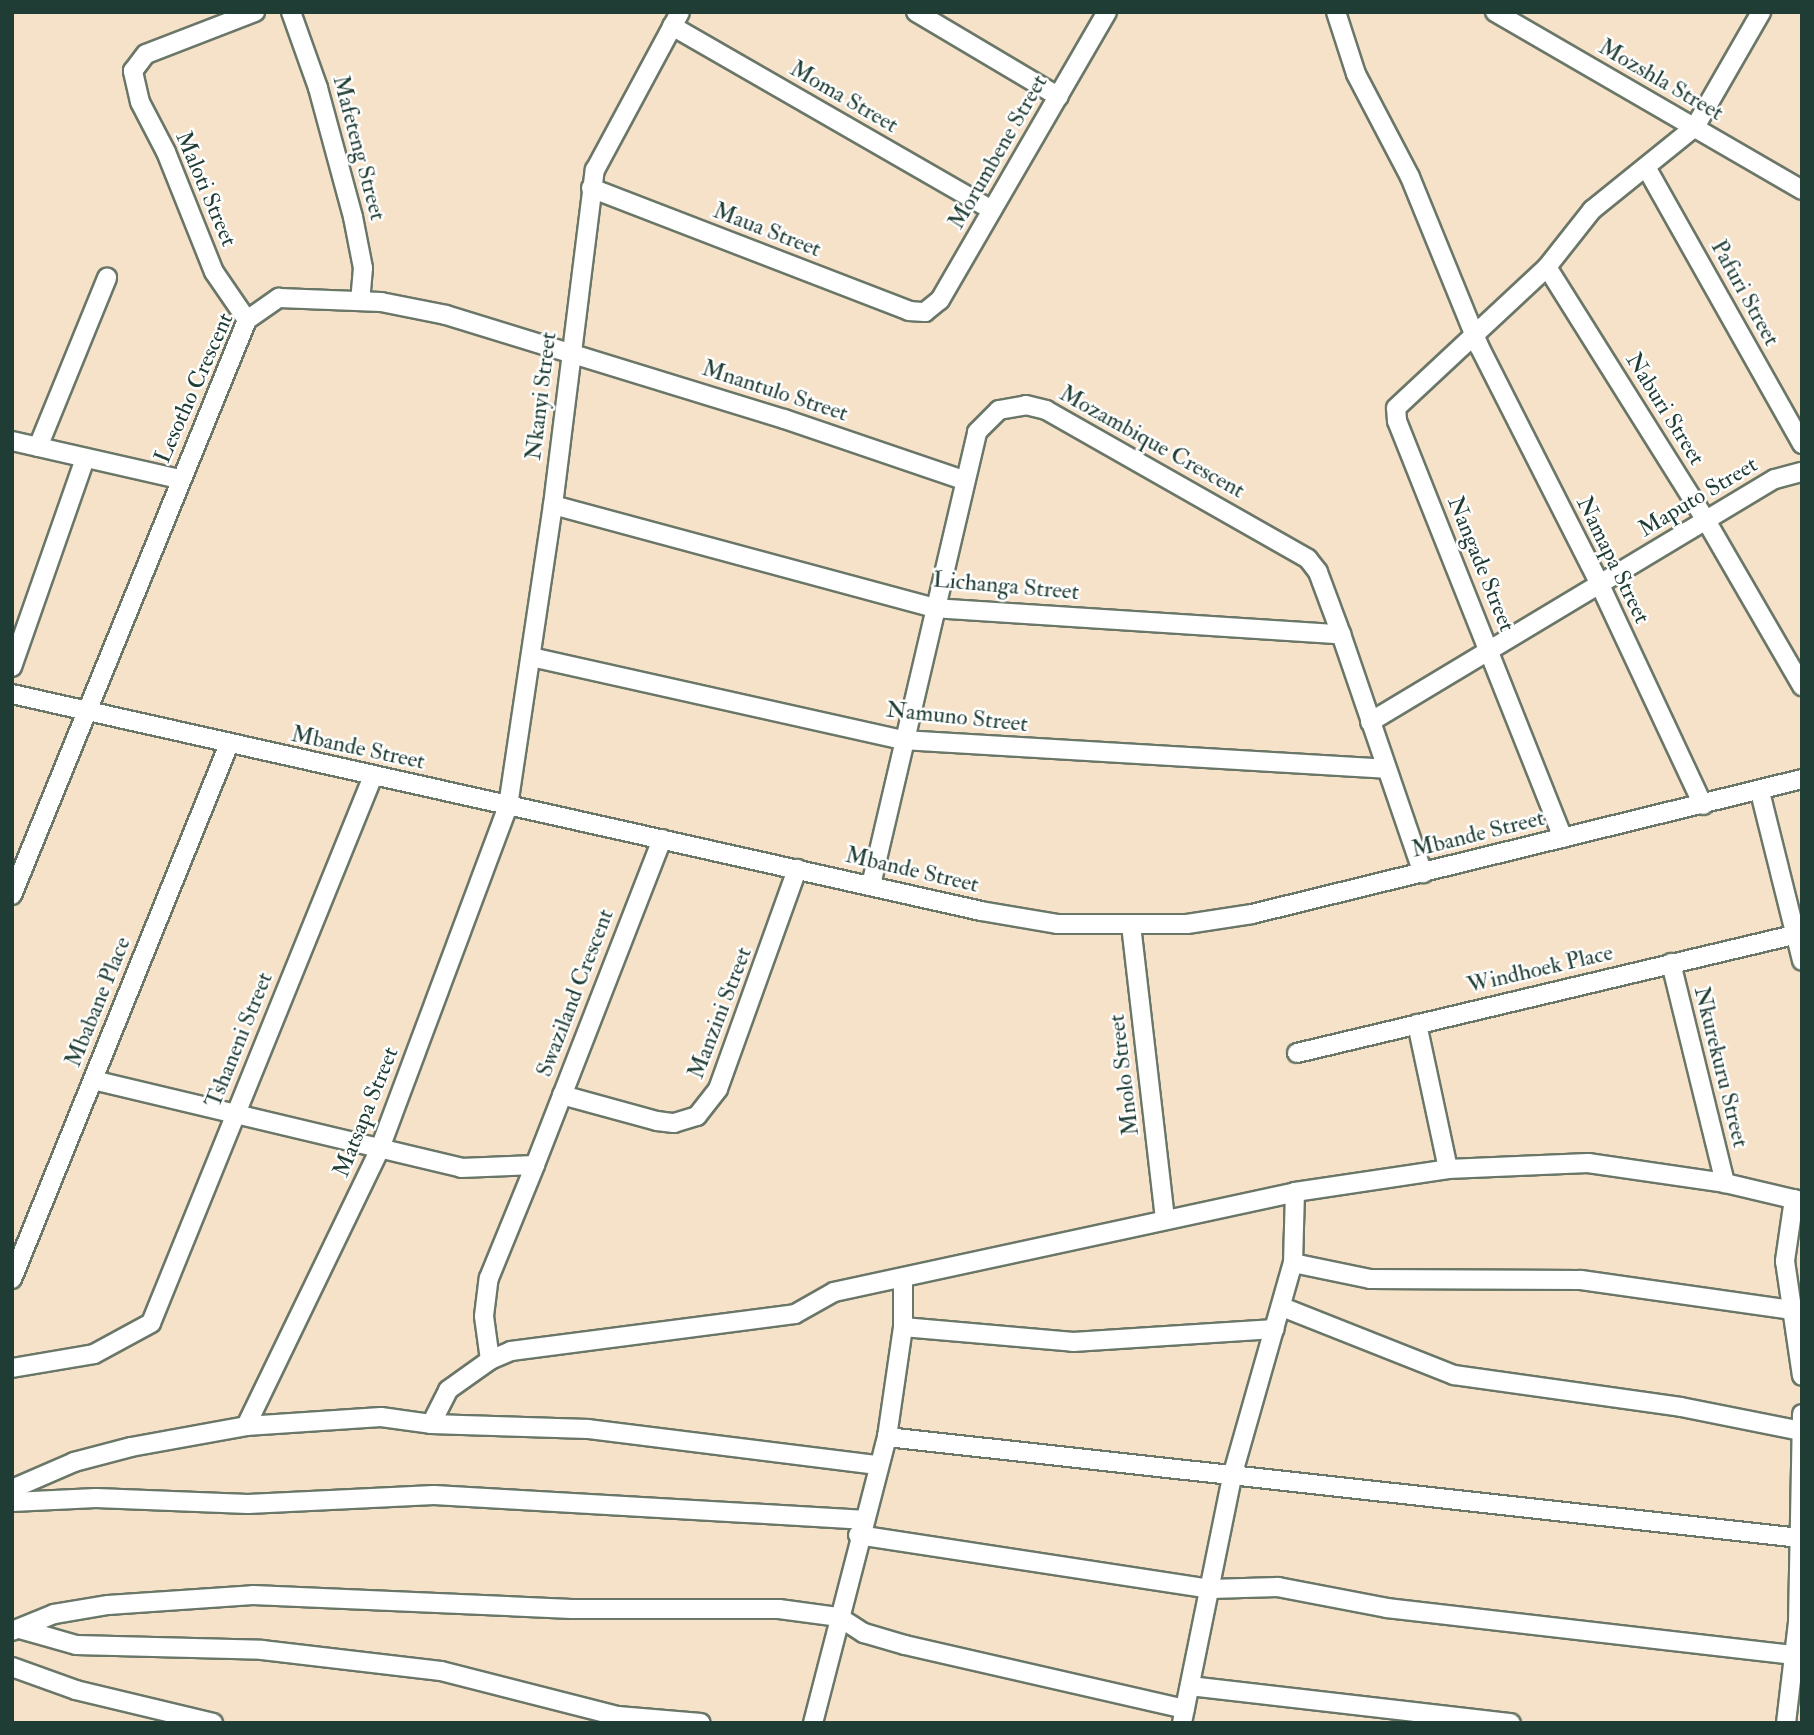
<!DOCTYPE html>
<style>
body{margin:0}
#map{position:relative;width:1814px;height:1735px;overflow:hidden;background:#f6e2c9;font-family:"IM FELL Double Pica",serif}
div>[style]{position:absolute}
.roads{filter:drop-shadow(2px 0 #6a7768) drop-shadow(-2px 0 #6a7768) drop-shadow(0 2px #6a7768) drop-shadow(0 -2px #6a7768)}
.minor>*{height:18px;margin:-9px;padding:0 9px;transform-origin:9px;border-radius:9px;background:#fff}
span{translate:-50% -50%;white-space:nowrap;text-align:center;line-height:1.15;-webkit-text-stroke:5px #fff;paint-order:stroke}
.street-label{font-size:23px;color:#1f3d34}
.frame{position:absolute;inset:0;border:14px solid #1f3d34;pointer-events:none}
</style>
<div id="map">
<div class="roads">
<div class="minor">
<i style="left:291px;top:12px;width:81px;rotate:70.4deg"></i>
<i style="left:318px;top:88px;width:134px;rotate:74.8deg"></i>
<i style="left:353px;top:217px;width:52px;rotate:78.9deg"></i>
<i style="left:363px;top:268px;width:32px;rotate:95deg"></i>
<i style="left:916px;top:12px;width:166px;rotate:30.7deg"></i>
<i style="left:1336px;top:12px;width:65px;rotate:72.1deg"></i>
<i style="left:1356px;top:74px;width:116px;rotate:62.3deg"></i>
<i style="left:1410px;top:177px;width:183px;rotate:67.8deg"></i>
<i style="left:1479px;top:346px;width:268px;rotate:63.1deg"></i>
<i style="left:1600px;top:585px;width:243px;rotate:64.9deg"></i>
<i style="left:1495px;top:12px;width:355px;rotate:30.1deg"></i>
<i style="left:672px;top:26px;width:369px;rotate:29.9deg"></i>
<i style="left:1646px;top:167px;width:318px;rotate:60.6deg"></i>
<i style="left:591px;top:188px;width:341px;rotate:21.1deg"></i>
<i style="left:909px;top:311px;width:16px;rotate:4deg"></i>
<i style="left:925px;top:312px;width:19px;rotate:-39deg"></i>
<i style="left:940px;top:300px;width:333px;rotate:-59.9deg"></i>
<i style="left:1547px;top:267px;width:301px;rotate:57.9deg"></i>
<i style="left:1707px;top:522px;width:190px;rotate:59.9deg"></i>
<i style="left:247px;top:320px;width:58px;rotate:-124.5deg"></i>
<i style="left:214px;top:272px;width:129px;rotate:-111.8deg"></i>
<i style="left:166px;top:152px;width:56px;rotate:-117.5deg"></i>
<i style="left:140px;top:102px;width:32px;rotate:-103deg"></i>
<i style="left:133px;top:71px;width:21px;rotate:-53deg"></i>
<i style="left:146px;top:54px;width:117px;rotate:-21.1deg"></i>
<i style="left:12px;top:441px;width:171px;rotate:12.8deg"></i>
<i style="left:38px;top:447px;width:183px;rotate:-67.8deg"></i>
<i style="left:553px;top:505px;width:395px;rotate:15.1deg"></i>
<i style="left:934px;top:608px;width:408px;rotate:3.7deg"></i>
<i style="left:531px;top:657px;width:381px;rotate:12.6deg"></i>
<i style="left:903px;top:740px;width:483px;rotate:3.4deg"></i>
<i style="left:12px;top:667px;width:221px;rotate:-70.7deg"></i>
<i style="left:12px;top:694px;width:993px;rotate:12.62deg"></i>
<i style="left:981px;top:911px;width:77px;rotate:9.7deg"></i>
<i style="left:1057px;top:924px;width:130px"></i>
<i style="left:1187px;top:924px;width:66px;rotate:-8.7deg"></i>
<i style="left:1252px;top:914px;width:566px;rotate:-13.79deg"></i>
<i style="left:1370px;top:722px;width:472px;rotate:-31deg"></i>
<i style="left:1775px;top:479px;width:28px;rotate:-15deg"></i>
<i style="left:1760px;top:792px;width:174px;rotate:76deg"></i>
<i style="left:1563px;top:838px;width:449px;rotate:-111.7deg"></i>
<i style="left:1397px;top:421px;width:13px;rotate:-94deg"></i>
<i style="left:1396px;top:408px;width:207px;rotate:-43deg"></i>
<i style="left:1547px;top:267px;width:73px;rotate:-51.7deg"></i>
<i style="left:1592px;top:210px;width:132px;rotate:-38.9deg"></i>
<i style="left:1695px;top:127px;width:133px;rotate:-60.1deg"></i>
<i style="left:871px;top:885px;width:465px;rotate:-76.8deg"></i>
<i style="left:977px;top:432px;width:31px;rotate:-45deg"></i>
<i style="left:999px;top:410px;width:27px;rotate:-10deg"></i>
<i style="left:1026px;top:405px;width:21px;rotate:14deg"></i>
<i style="left:1046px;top:410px;width:301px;rotate:29.6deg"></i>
<i style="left:1308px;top:559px;width:16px;rotate:52deg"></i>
<i style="left:1318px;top:572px;width:66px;rotate:69.6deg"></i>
<i style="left:1341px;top:634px;width:253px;rotate:71.1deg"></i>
<i style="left:12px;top:895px;width:621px;rotate:-67.77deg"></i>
<i style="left:247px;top:320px;width:39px;rotate:-35deg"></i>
<i style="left:279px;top:298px;width:102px;rotate:2.2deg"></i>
<i style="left:381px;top:302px;width:66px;rotate:11.3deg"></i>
<i style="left:446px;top:315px;width:354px;rotate:17.1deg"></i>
<i style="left:784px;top:419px;width:189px;rotate:18.8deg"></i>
<i style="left:1131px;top:925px;width:296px;rotate:83.4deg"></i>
<i style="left:1671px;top:963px;width:227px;rotate:76.2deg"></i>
<i style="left:1417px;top:1024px;width:148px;rotate:77.9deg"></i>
<i style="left:1297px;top:1053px;width:519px;rotate:-13.37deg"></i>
<i style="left:93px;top:1080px;width:378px;rotate:13.4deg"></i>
<i style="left:461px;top:1168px;width:74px;rotate:-2.3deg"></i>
<i style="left:535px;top:1165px;width:350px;rotate:-68.7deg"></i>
<i style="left:562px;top:1095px;width:98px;rotate:15.3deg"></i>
<i style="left:657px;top:1121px;width:17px;rotate:7deg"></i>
<i style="left:674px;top:1123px;width:24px;rotate:-17deg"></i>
<i style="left:697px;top:1116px;width:34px;rotate:-52deg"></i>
<i style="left:718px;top:1089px;width:234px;rotate:-70.2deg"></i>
<i style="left:1794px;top:1199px;width:63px;rotate:98.3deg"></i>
<i style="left:1785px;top:1261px;width:116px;rotate:81.6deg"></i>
<i style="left:1293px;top:1263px;width:79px;rotate:11.7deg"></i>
<i style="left:1370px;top:1279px;width:211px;rotate:0.3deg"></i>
<i style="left:1581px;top:1280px;width:212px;rotate:8.1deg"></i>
<i style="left:12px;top:1279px;width:577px;rotate:-67.92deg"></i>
<i style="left:1282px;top:1307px;width:185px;rotate:21.6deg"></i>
<i style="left:1454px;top:1375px;width:229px;rotate:8deg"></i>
<i style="left:1681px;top:1407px;width:122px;rotate:11.3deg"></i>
<i style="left:903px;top:1327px;width:171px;rotate:5deg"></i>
<i style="left:1073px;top:1342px;width:202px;rotate:-3.7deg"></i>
<i style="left:490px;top:1360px;width:44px;rotate:-97.8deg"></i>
<i style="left:484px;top:1316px;width:38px;rotate:-83deg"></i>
<i style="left:489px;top:1278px;width:122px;rotate:-67.8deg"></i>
<i style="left:12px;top:1368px;width:83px;rotate:-9.7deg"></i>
<i style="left:94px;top:1354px;width:65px;rotate:-28.5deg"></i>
<i style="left:151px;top:1323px;width:590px;rotate:-67.91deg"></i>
<i style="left:431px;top:1424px;width:38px;rotate:-63deg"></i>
<i style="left:448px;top:1390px;width:52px;rotate:-35.5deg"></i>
<i style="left:490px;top:1360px;width:23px;rotate:-23deg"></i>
<i style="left:511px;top:1351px;width:286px;rotate:-7.4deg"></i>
<i style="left:795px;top:1314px;width:45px;rotate:-29.4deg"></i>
<i style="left:834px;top:1292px;width:472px;rotate:-12.2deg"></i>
<i style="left:1295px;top:1192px;width:155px;rotate:-8.5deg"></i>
<i style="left:1448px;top:1169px;width:140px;rotate:-2.5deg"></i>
<i style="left:1588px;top:1163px;width:138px;rotate:8.3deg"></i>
<i style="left:1725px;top:1183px;width:79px;rotate:13.2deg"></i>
<i style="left:246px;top:1426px;width:305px;rotate:-64.2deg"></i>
<i style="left:379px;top:1151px;width:368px;rotate:-69.5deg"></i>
<i style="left:508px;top:806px;width:304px;rotate:-81.5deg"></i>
<i style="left:553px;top:505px;width:338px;rotate:-82.9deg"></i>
<i style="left:595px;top:170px;width:179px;rotate:-61.7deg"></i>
<i style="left:887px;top:1437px;width:919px;rotate:6.31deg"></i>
<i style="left:12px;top:1489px;width:68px;rotate:-23.5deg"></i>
<i style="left:74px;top:1462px;width:59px;rotate:-14.7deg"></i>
<i style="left:131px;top:1447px;width:117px;rotate:-10.3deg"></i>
<i style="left:246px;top:1426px;width:135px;rotate:-3.8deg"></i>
<i style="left:381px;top:1417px;width:50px;rotate:8deg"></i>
<i style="left:431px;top:1424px;width:157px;rotate:1.8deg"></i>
<i style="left:588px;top:1429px;width:293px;rotate:7.1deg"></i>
<i style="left:12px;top:1502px;width:84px;rotate:-2.7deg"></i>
<i style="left:96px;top:1498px;width:152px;rotate:2.3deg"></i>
<i style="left:248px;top:1504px;width:186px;rotate:-2.8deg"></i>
<i style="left:434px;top:1495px;width:429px;rotate:3.3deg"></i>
<i style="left:858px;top:1535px;width:356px;rotate:8.7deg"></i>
<i style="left:1210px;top:1589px;width:68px;rotate:-1.7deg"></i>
<i style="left:1278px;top:1587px;width:111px;rotate:10.9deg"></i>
<i style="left:1387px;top:1608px;width:412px;rotate:6.6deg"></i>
<i style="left:20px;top:1629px;width:58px;rotate:15.9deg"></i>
<i style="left:76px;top:1645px;width:186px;rotate:1.5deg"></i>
<i style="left:262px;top:1650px;width:180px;rotate:6.7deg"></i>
<i style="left:441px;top:1671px;width:183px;rotate:14.3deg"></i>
<i style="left:618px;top:1716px;width:83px;rotate:4.8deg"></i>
<i style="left:12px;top:1631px;width:45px;rotate:-22deg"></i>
<i style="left:54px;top:1614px;width:55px;rotate:-9.5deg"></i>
<i style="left:108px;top:1605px;width:145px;rotate:-3.9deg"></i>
<i style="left:253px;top:1595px;width:319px;rotate:2.5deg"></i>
<i style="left:572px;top:1609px;width:207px"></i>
<i style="left:779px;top:1609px;width:61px;rotate:7.6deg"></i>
<i style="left:839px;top:1617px;width:30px;rotate:33deg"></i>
<i style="left:864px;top:1633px;width:43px;rotate:16.3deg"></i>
<i style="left:905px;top:1645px;width:287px;rotate:12.9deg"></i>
<i style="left:12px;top:1667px;width:68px;rotate:19.8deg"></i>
<i style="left:76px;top:1690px;width:141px;rotate:13.5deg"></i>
<i style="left:1190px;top:1686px;width:323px;rotate:6.6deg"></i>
<i style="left:813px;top:1723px;width:295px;rotate:-75.5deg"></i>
<i style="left:887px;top:1437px;width:111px;rotate:-81.7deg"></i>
<i style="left:903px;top:1327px;width:49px;rotate:-90deg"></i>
<i style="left:1182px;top:1723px;width:255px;rotate:-78.5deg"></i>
<i style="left:1233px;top:1473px;width:218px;rotate:-74.1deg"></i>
<i style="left:1293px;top:1263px;width:71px;rotate:-88.4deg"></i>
<i style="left:1786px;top:1723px;width:101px;rotate:-83.2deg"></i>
<i style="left:1798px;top:1623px;width:209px;rotate:-88.9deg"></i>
</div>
</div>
<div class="street-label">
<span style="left:1661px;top:80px;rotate:30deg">Mozshla Street</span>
<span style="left:844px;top:97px;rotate:30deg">Moma Street</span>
<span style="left:359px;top:148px;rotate:75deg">Mafeteng Street</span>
<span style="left:998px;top:152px;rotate:-60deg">Morumbene Street</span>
<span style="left:206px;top:189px;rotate:67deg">Maloti Street</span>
<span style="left:767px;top:230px;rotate:21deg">Maua Street</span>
<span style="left:1745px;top:293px;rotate:61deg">Pafuri Street</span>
<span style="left:194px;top:388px;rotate:-66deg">Lesotho Crescent</span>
<span style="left:775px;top:391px;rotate:18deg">Mnantulo Street</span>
<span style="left:541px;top:396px;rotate:-83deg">Nkanyi Street</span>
<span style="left:1665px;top:409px;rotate:58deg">Naburi Street</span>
<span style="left:1152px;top:442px;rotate:29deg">Mozambique Crescent</span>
<span style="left:1698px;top:497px;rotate:-31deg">Maputo Street</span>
<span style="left:1613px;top:560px;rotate:64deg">Namapa Street</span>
<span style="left:1481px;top:564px;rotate:68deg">Nangade Street</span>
<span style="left:1006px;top:586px;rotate:5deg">Lichanga Street</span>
<span style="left:957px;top:717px;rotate:6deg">Namuno Street</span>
<span style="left:358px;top:748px;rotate:12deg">Mbande Street</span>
<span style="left:1478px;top:834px;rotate:-14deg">Mbande Street</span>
<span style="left:912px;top:870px;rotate:13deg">Mbande Street</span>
<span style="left:1540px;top:969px;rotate:-13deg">Windhoek Place</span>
<span style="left:575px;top:993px;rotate:-69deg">Swaziland Crescent</span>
<span style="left:98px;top:1002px;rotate:-68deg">Mbabane Place</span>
<span style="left:720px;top:1013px;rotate:-69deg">Manzini Street</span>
<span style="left:239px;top:1040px;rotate:-68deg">Tshaneni Street</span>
<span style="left:1721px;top:1067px;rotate:76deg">Nkurekuru Street</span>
<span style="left:1124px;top:1075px;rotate:-97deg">Mnolo Street</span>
<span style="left:366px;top:1112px;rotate:-68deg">Matsapa Street</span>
</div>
<div class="frame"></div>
</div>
